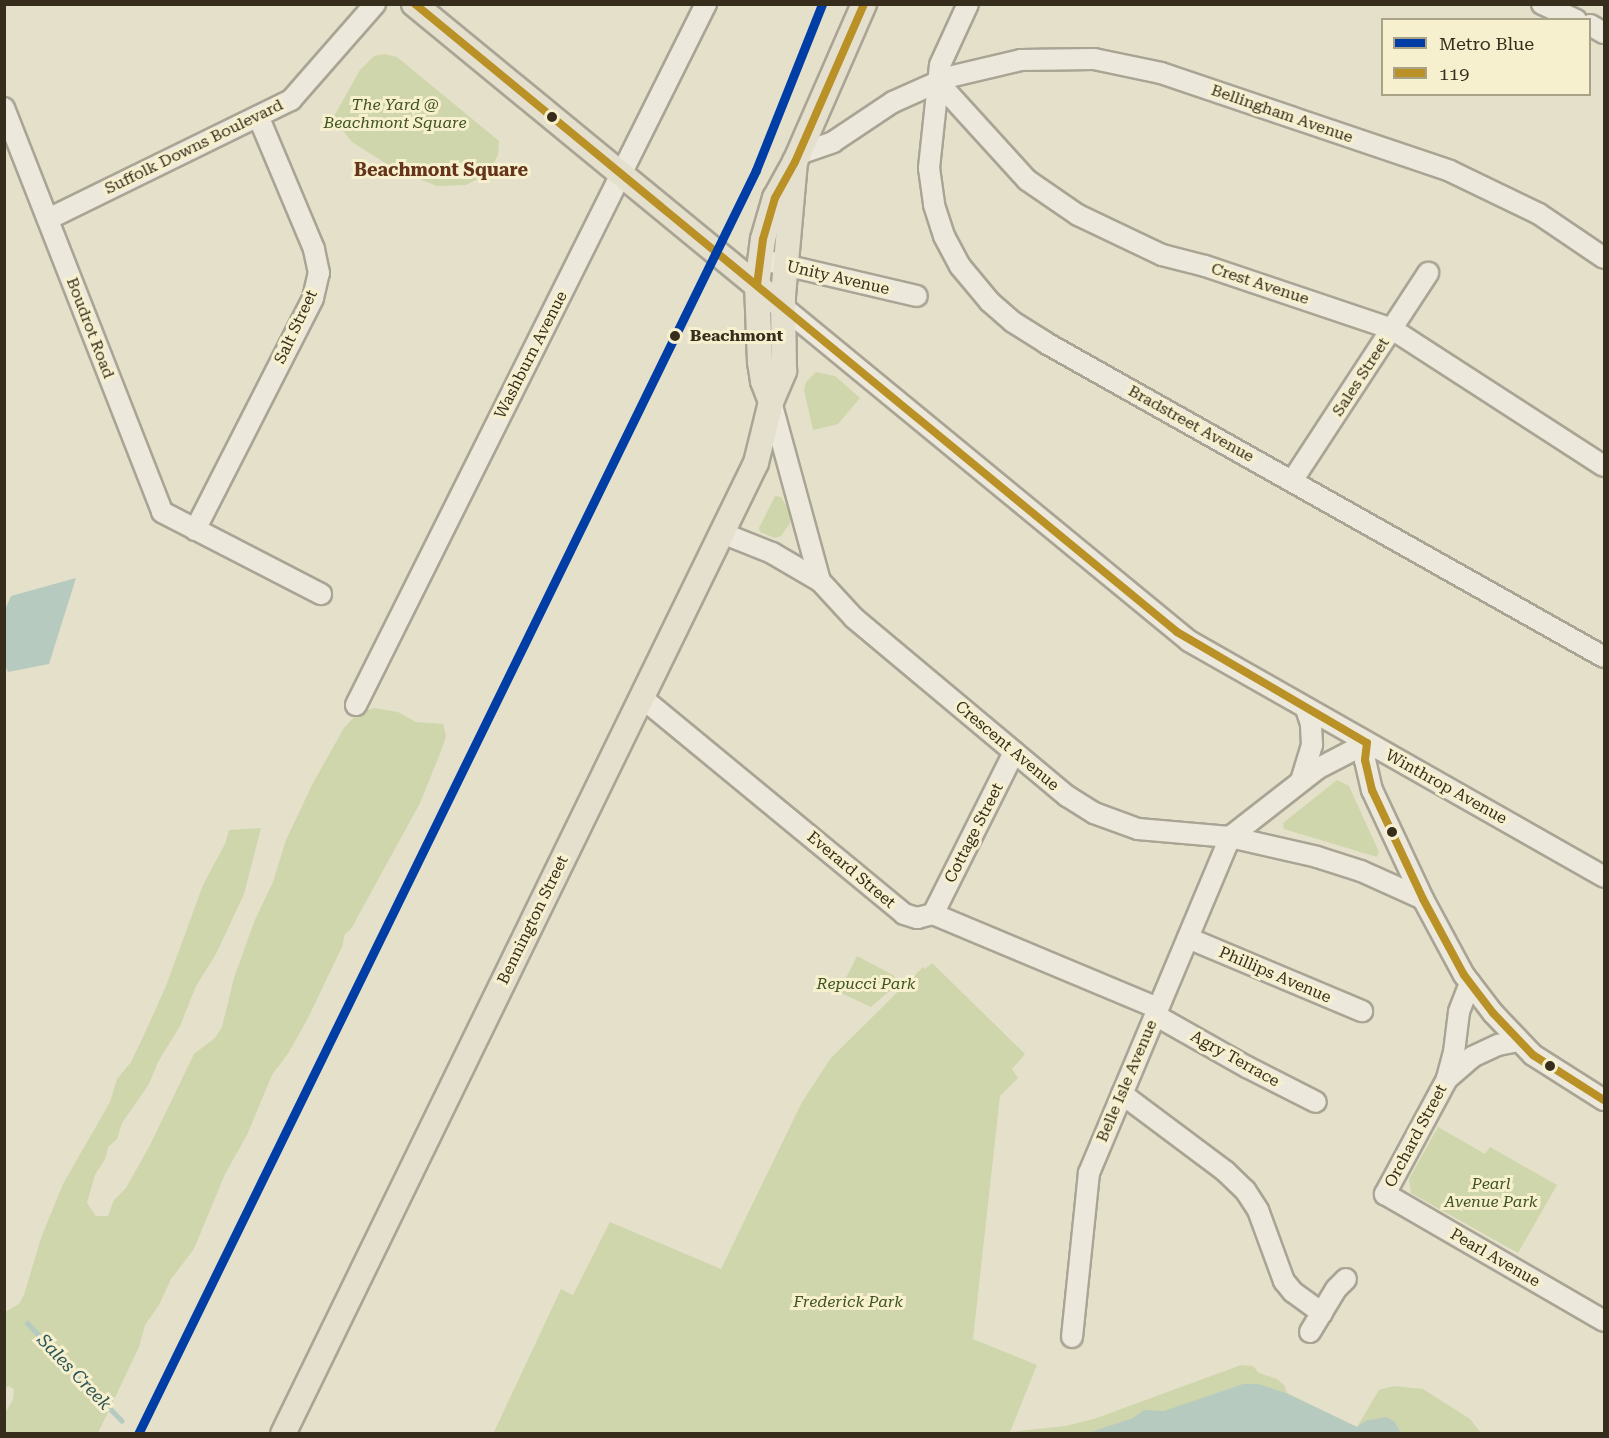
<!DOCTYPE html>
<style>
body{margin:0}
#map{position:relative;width:1609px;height:1438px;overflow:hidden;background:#e4e0ca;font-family:"Roboto Serif",serif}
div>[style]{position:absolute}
.green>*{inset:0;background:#cfd6ab}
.water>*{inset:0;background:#b6cac0}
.stream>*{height:5px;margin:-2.5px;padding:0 2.5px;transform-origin:2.5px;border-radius:2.5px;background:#b6cac0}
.roads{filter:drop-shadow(2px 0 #a9a494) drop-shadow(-2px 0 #a9a494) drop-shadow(0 2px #a9a494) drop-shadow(0 -2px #a9a494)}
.minor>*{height:20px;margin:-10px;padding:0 10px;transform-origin:10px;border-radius:10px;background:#ece9dc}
.major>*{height:24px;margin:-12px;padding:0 12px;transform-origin:12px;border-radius:12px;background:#e4e0cd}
.bus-1>*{height:8px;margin:-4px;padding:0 4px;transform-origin:4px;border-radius:4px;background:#b99126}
.metro-1>*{height:9px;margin:-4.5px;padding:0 4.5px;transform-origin:4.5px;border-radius:4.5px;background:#003da5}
.dots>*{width:16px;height:16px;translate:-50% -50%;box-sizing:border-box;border:3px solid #f6f0ce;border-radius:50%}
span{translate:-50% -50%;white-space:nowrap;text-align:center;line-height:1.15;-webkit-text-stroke:6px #f6f0ce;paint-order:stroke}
.park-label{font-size:16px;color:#405421;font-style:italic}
.street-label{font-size:16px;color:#372d1c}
.stop-label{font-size:16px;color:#372d1c;font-weight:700}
.left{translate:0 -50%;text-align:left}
.neighbourhood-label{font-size:18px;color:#65341a;font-weight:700}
.water-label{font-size:18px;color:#2a5458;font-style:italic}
.frame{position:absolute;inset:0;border:6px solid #372d1c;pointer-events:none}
.legend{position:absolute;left:1381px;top:18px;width:210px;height:78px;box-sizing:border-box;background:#f6f0ce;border:2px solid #aaa287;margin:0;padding:8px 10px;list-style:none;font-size:18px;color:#372d1c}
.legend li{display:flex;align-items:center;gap:12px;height:30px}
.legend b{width:30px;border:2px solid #aaa287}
</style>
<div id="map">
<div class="green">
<i style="clip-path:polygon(385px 54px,397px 57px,499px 141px,498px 155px,487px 174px,466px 185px,437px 186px,393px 168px,352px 142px,333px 118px,360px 70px,374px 56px)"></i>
<i style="clip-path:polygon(816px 372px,835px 376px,860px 398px,838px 424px,813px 430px,804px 390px,806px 382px)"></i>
<i style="clip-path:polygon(775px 496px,781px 497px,791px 514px,790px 523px,781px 536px,775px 538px,760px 532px,759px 528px)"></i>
<i style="clip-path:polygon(374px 708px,398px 712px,416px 722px,443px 724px,446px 736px,443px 746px,420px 803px,351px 929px,345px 934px,342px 947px,309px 1016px,289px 1052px,272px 1075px,247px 1135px,225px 1174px,194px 1249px,171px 1279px,159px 1305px,145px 1325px,139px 1347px,98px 1433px,5px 1433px,5px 1413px,13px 1400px,14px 1389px,9px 1386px,5px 1388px,5px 1312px,19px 1304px,24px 1295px,41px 1238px,63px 1184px,110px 1102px,117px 1079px,131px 1062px,143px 1037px,166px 986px,203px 885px,225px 844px,229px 830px,261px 828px,244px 894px,216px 954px,196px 986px,180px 1026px,158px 1062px,149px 1084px,122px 1123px,117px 1139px,108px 1147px,105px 1159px,95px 1175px,87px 1203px,96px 1216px,108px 1216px,114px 1200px,126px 1188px,150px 1145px,194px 1054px,215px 1038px,222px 1027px,234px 978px,254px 922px,273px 882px,286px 840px,313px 783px,344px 728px,358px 713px)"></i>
<i style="clip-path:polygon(1337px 780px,1349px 786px,1379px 852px,1377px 857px,1284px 829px,1283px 823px)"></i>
<i style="clip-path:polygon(857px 956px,893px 975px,897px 980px,895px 986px,871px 1007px,839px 992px)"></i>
<i style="clip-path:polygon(932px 963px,1025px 1054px,1012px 1069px,1018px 1078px,1000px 1096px,973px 1339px,1037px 1365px,1010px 1432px,1066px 1426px,1094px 1419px,1241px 1365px,1253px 1366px,1259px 1373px,1277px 1379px,1285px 1386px,1287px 1393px,1357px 1427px,1379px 1390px,1394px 1386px,1423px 1389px,1470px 1419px,1481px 1433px,493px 1434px,561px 1289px,573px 1295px,610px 1222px,721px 1269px,802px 1102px,831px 1058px,923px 967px,925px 969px)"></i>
<i style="clip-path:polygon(1438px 1127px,1485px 1154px,1490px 1147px,1557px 1185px,1518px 1253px,1411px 1193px,1409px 1179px)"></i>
</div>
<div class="water">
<i style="clip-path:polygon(76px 578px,49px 664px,8px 672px,5px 665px,4px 612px,11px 596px)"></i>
<i style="clip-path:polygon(1243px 1384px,1258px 1384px,1286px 1393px,1357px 1427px,1365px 1421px,1386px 1417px,1395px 1422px,1401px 1433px,1088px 1433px,1133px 1418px,1144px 1410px,1164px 1411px)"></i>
</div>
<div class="stream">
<i style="left:27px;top:1323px;width:136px;rotate:45.9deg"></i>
</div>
<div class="roads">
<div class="minor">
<i style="left:968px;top:4px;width:67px;rotate:114.7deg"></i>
<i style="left:940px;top:65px;width:104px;rotate:96.1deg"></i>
<i style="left:929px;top:168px;width:37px;rotate:82deg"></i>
<i style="left:934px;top:205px;width:33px;rotate:72deg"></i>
<i style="left:944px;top:236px;width:34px;rotate:62deg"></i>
<i style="left:960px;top:266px;width:47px;rotate:50.2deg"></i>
<i style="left:990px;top:302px;width:30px;rotate:41deg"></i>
<i style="left:1013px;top:322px;width:39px;rotate:32deg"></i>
<i style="left:1046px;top:343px;width:640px;rotate:29.37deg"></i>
<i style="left:1542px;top:4px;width:38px;rotate:25deg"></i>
<i style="left:1590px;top:25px;width:16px;rotate:30deg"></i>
<i style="left:937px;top:81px;width:134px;rotate:47.7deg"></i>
<i style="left:1027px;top:180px;width:62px;rotate:34.5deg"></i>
<i style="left:1078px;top:215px;width:93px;rotate:25.5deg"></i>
<i style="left:1162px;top:255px;width:44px;rotate:14.3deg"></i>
<i style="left:1205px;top:266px;width:197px;rotate:18.6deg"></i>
<i style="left:1392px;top:329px;width:252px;rotate:32.9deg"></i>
<i style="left:4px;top:108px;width:434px;rotate:68.6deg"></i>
<i style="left:162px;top:512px;width:179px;rotate:27.3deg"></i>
<i style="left:799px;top:154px;width:36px;rotate:-19deg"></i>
<i style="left:833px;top:142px;width:72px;rotate:-33.7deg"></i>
<i style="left:893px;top:102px;width:61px;rotate:-24.1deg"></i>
<i style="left:949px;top:77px;width:74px;rotate:-13.3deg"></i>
<i style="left:1021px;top:60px;width:73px;rotate:-0.8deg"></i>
<i style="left:1094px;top:59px;width:68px;rotate:11.8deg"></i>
<i style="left:1161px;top:73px;width:305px;rotate:18.7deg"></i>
<i style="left:1450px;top:171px;width:99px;rotate:25.8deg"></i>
<i style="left:1539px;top:214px;width:78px;rotate:34.1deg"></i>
<i style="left:48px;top:219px;width:271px;rotate:-26.1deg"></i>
<i style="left:291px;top:100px;width:128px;rotate:-48.8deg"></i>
<i style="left:759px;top:259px;width:162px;rotate:13.2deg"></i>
<i style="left:783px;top:307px;width:526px;rotate:39.44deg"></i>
<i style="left:1189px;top:641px;width:477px;rotate:29.6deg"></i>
<i style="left:771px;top:402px;width:186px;rotate:74.7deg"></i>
<i style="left:1292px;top:481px;width:249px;rotate:-56.8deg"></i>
<i style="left:195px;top:530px;width:260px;rotate:-63deg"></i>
<i style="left:313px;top:298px;width:26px;rotate:-77deg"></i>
<i style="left:319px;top:273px;width:25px;rotate:-102deg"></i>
<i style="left:314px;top:249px;width:144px;rotate:-112.8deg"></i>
<i style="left:722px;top:533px;width:54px;rotate:21.8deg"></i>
<i style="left:772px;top:553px;width:56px;rotate:30.3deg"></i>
<i style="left:820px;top:581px;width:50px;rotate:47.4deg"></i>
<i style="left:854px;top:618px;width:278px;rotate:39.9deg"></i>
<i style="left:1067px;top:796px;width:32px;rotate:32deg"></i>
<i style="left:1094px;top:813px;width:47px;rotate:20deg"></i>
<i style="left:1138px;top:829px;width:92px;rotate:5deg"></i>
<i style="left:1230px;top:837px;width:89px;rotate:12.9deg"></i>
<i style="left:1317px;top:857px;width:46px;rotate:17.7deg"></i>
<i style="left:1361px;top:871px;width:68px;rotate:24.3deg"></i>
<i style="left:641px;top:697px;width:341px;rotate:39.5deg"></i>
<i style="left:904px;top:914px;width:14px;rotate:17deg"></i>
<i style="left:917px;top:918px;width:16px;rotate:-14deg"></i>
<i style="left:933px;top:914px;width:244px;rotate:22.7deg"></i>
<i style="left:356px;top:705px;width:784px;rotate:-63.47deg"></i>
<i style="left:1367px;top:743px;width:17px;rotate:97deg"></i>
<i style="left:1365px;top:760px;width:31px;rotate:77deg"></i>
<i style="left:1372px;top:790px;width:120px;rotate:64.9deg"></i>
<i style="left:1423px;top:899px;width:86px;rotate:61.7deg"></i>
<i style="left:1464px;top:975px;width:48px;rotate:52.7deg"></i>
<i style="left:1493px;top:1013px;width:58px;rotate:46.4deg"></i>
<i style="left:1533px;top:1055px;width:84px;rotate:32.4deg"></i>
<i style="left:1301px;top:781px;width:38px;rotate:-73deg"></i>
<i style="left:1312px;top:745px;width:21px;rotate:-93deg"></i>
<i style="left:1311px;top:724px;width:16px;rotate:-108deg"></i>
<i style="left:933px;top:914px;width:181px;rotate:-63.4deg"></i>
<i style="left:1188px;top:938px;width:189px;rotate:22.8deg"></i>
<i style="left:1470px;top:983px;width:31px;rotate:111deg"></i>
<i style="left:1459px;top:1012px;width:40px;rotate:97.1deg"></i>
<i style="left:1454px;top:1052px;width:28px;rotate:105deg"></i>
<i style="left:1447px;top:1079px;width:131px;rotate:118.3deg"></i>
<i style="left:1385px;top:1194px;width:253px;rotate:30.1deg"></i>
<i style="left:1155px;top:1015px;width:106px;rotate:29.5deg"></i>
<i style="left:1247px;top:1067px;width:77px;rotate:26.9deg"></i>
<i style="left:1447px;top:1079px;width:33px;rotate:-41deg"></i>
<i style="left:1472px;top:1057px;width:29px;rotate:-25deg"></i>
<i style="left:1498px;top:1045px;width:21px;rotate:-11deg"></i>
<i style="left:1122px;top:1094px;width:129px;rotate:36.8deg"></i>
<i style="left:1225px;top:1171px;width:28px;rotate:44deg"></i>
<i style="left:1245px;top:1190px;width:24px;rotate:57deg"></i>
<i style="left:1258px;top:1210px;width:76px;rotate:69.9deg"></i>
<i style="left:1284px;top:1281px;width:14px;rotate:51deg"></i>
<i style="left:1293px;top:1292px;width:36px;rotate:36deg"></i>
<i style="left:1310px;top:1332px;width:50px;rotate:-58.8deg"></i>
<i style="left:1336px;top:1289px;width:14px;rotate:-45deg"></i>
<i style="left:1072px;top:1337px;width:165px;rotate:-84.1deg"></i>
<i style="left:1089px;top:1173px;width:364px;rotate:-67.2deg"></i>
<i style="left:1230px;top:837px;width:110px;rotate:-38deg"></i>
<i style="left:1317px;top:769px;width:56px;rotate:-27.5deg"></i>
</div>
<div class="major">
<i style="left:414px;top:4px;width:477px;rotate:39.4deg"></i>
<i style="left:771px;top:402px;width:22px;rotate:-111deg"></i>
<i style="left:763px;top:381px;width:19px;rotate:-99deg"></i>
<i style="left:760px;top:362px;width:77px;rotate:-92.2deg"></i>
<i style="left:757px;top:285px;width:46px;rotate:-82.6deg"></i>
<i style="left:763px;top:239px;width:43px;rotate:-73.7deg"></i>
<i style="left:775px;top:198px;width:41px;rotate:-60.9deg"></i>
<i style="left:795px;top:162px;width:172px;rotate:-66.4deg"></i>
<i style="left:283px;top:1434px;width:1080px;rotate:-64.03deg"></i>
<i style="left:756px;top:463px;width:63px;rotate:-76.2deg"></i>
<i style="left:771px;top:402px;width:34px;rotate:-67deg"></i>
<i style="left:784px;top:371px;width:75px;rotate:-90.8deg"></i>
<i style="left:783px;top:296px;width:135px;rotate:-84.9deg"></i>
</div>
</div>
<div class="bus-1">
<i style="left:415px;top:4px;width:987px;rotate:39.49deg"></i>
<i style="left:1177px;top:632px;width:220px;rotate:30.3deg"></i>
<i style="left:1367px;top:743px;width:17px;rotate:97deg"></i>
<i style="left:1365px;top:760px;width:31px;rotate:77deg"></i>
<i style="left:1372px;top:790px;width:120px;rotate:64.9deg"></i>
<i style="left:1423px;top:899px;width:86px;rotate:61.7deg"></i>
<i style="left:1464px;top:975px;width:48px;rotate:52.7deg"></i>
<i style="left:1493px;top:1013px;width:58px;rotate:46.4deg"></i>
<i style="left:1533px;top:1055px;width:84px;rotate:32.4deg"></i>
<i style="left:757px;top:285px;width:46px;rotate:-82.6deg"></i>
<i style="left:763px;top:239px;width:43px;rotate:-73.7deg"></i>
<i style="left:775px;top:198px;width:41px;rotate:-60.9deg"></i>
<i style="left:795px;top:162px;width:172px;rotate:-66.4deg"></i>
</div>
<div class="metro-1">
<i style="left:138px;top:1434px;width:1407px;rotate:-63.94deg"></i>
<i style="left:756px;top:170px;width:179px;rotate:-68.3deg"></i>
</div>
<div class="dots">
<i style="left:552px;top:117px;background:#372d1c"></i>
<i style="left:675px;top:336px;background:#372d1c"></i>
<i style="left:1392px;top:832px;background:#372d1c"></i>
<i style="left:1550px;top:1066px;background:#372d1c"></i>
</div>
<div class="park-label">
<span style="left:395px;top:114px">The Yard @<br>Beachmont Square</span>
<span style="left:866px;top:984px">Repucci Park</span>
<span style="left:1491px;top:1193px">Pearl<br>Avenue Park</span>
<span style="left:848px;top:1302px">Frederick Park</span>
</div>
<div class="street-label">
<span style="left:1282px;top:114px;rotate:19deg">Bellingham Avenue</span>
<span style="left:194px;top:147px;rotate:-26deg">Suffolk Downs Boulevard</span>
<span style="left:838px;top:278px;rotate:13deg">Unity Avenue</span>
<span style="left:1260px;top:284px;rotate:18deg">Crest Avenue</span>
<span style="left:296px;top:327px;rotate:-65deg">Salt Street</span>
<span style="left:90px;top:328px;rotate:69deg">Boudrot Road</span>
<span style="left:531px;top:355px;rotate:-63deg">Washburn Avenue</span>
<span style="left:1361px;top:377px;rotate:-57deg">Sales Street</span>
<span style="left:1191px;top:424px;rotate:29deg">Bradstreet Avenue</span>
<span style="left:1007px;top:746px;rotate:40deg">Crescent Avenue</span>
<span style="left:1446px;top:787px;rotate:29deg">Winthrop Avenue</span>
<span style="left:974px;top:833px;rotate:-63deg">Cottage Street</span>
<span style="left:851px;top:870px;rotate:40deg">Everard Street</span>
<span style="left:533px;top:920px;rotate:-64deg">Bennington Street</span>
<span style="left:1275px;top:975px;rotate:23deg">Phillips Avenue</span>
<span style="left:1235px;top:1059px;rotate:29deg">Agry Terrace</span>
<span style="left:1127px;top:1081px;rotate:-67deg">Belle Isle Avenue</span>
<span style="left:1416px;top:1136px;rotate:-62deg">Orchard Street</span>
<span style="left:1495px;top:1258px;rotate:30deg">Pearl Avenue</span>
</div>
<div class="stop-label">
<span class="left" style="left:690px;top:336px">Beachmont</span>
</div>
<div class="neighbourhood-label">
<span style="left:441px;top:170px">Beachmont Square</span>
</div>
<div class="water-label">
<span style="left:74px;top:1372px;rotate:46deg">Sales Creek</span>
</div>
<div class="frame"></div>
<ul class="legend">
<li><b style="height:8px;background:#003da5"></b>Metro Blue</li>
<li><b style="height:8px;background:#b99126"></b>119</li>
</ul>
</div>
